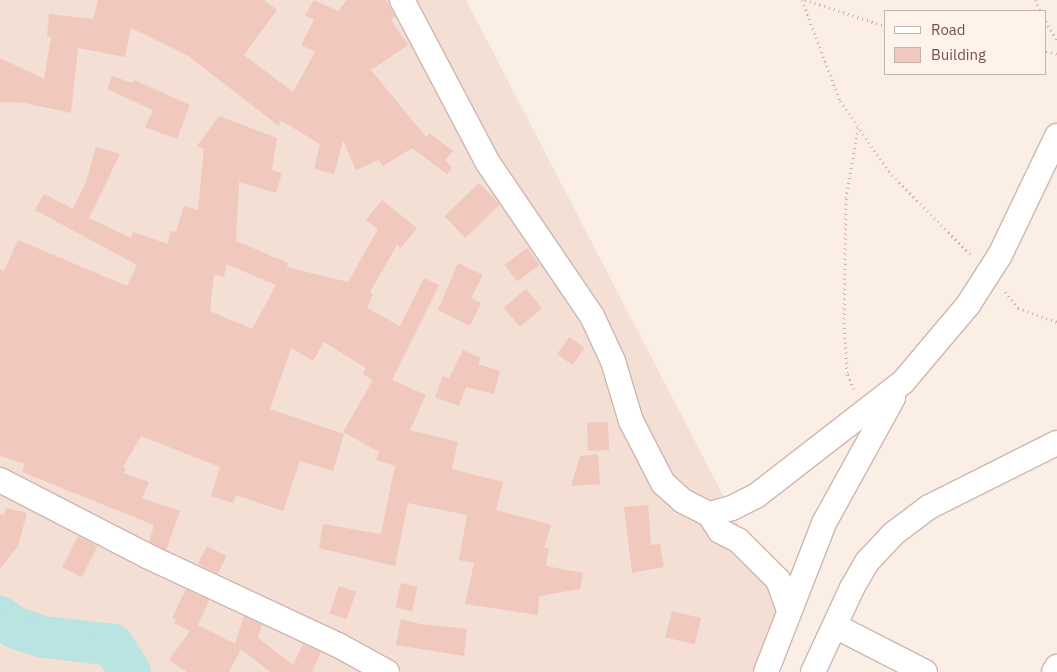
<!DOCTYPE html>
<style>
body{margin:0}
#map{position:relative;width:1057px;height:672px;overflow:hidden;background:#fbeee5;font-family:"IBM Plex Sans",sans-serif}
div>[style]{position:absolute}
.residential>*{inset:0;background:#f3dfd3}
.river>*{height:42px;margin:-21px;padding:0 21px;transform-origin:21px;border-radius:21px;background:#bae4e2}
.building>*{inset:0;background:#f0c8bd;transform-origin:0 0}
.path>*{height:3px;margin-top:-1.5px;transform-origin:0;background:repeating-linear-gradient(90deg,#d5aba1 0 1px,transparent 0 5px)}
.roads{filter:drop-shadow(1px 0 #cfb6af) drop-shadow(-1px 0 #cfb6af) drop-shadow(0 1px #cfb6af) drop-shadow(0 -1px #cfb6af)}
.street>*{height:24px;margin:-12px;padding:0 12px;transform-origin:12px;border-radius:12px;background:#fff}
span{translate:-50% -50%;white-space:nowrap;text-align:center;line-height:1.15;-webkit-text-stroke:4px #fef3eb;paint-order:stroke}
.legend{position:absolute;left:884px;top:10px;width:162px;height:65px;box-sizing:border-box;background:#fef3eb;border:1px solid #c6b3ab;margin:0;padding:6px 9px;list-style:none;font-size:15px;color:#73524b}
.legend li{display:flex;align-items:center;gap:10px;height:25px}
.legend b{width:25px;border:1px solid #c6b3ab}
</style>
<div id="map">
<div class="residential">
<i style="clip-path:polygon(0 0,466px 0,784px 613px,763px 672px,0 672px)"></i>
</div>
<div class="river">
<i style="left:0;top:617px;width:19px;rotate:35deg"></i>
<i style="left:16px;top:628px;width:29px;rotate:18deg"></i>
<i style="left:44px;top:637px;width:69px;rotate:6.6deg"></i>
<i style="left:113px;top:645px;width:32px;rotate:58deg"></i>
</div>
<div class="building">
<i style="clip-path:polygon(98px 0,264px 0,277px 10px,244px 55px,293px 92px,315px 52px,301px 45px,314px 20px,305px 15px,314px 0,338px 11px,347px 0,386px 0,395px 16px,391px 20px,408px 45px,371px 70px,426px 137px,429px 133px,453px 151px,445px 160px,452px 168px,447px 174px,412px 148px,383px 166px,379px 160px,356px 170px,343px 141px,334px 174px,314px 169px,320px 144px,280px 120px,279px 126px,187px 55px,131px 28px,125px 57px,78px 48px,71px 113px,25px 103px,0 102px,0 58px,44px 79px,51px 37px,47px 37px,49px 14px,93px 19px)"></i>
<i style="clip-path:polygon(112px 76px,132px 83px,134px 80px,190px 105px,177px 139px,145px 127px,153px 110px,107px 89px)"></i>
<i style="clip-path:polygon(evenodd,219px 116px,277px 138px,272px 170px,282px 173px,276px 193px,239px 182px,236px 241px,288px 263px,287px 267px,348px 282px,378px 229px,366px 220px,382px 200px,417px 228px,401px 248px,397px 245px,370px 292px,373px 294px,367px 308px,400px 326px,424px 278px,439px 285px,392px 380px,426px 395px,410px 430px,458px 442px,452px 469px,503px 482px,496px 510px,551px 525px,544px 548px,549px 548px,546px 566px,583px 573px,580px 589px,539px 596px,538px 615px,465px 604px,474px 563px,459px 560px,467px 515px,408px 503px,395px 566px,319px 548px,323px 524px,381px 534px,395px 466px,376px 460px,379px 452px,343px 432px,373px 380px,363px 374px,366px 368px,324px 342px,313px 361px,291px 348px,270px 409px,344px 434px,333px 471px,300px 461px,283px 511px,236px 495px,233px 503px,211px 496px,220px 467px,141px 436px,123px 467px,126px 468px,124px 473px,149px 482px,142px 498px,180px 511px,166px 550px,149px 542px,154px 525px,22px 472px,25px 464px,0 456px,0 269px,4px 271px,18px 240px,127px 286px,137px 265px,35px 210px,44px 194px,73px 209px,86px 182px,96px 147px,120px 154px,89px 218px,131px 238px,133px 232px,168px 244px,170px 231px,176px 232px,184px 206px,198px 210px,204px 149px,197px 146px,219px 116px,226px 264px,276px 285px,252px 329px,210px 311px,214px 275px,224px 277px,226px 264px)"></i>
<i style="left:479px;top:183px;width:30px;height:48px;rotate:46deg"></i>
<i style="left:527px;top:248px;width:21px;height:28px;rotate:53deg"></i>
<i style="clip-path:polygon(458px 263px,483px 275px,471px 298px,481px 303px,470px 326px,438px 310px)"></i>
<i style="left:526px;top:289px;width:25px;height:29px;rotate:50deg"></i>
<i style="left:569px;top:337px;width:19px;height:21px;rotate:35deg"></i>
<i style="clip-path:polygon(463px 350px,481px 358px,478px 364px,500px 371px,494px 394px,466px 387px,459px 406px,435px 397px,443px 376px,449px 378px)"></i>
<i style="left:608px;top:422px;width:28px;height:21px;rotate:88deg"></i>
<i style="clip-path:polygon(598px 454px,600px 484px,571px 486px,580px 456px)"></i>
<i style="clip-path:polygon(648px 505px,651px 545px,660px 544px,664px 567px,632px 573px,624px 507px)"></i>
<i style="clip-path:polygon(6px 508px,27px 513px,18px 546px,0 569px,0 514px,4px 515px)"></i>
<i style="left:78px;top:536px;width:22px;height:35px;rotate:27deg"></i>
<i style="left:207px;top:546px;width:22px;height:20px;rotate:27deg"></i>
<i style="left:401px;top:583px;width:17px;height:25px;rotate:13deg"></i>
<i style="left:339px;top:586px;width:18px;height:29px;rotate:19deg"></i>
<i style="clip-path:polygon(186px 589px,209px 600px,198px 625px,235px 644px,244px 616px,262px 625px,258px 638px,293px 665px,303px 644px,321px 652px,312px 672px,270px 672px,241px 649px,229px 672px,187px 672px,169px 660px,190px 631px,174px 623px,176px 619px,172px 618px)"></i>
<i style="left:672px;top:611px;width:30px;height:27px;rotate:14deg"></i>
<i style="clip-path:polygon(401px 619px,420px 624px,467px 629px,464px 656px,396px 645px)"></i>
</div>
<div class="path">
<i style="left:802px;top:0;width:108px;rotate:69.4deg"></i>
<i style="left:840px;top:101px;width:90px;rotate:54.9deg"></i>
<i style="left:892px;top:175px;width:114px;rotate:45.4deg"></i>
<i style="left:805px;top:0;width:85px;rotate:17.8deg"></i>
<i style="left:1035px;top:0;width:13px;rotate:61deg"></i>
<i style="left:1046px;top:21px;width:23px;rotate:61deg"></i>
<i style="left:1046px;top:51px;width:11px;rotate:15deg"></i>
<i style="left:1005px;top:292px;width:21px;rotate:51deg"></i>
<i style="left:1018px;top:308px;width:41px;rotate:19.7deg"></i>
<i style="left:854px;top:389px;width:17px;rotate:-114deg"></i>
<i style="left:847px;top:373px;width:54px;rotate:-93.2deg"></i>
<i style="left:844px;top:319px;width:121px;rotate:-89.1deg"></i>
<i style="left:846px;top:198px;width:71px;rotate:-80.3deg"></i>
</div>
<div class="roads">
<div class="street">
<i style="left:402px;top:0;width:184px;rotate:62.2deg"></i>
<i style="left:488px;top:163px;width:185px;rotate:55.8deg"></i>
<i style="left:592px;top:316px;width:50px;rotate:65deg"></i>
<i style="left:613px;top:361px;width:63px;rotate:73.3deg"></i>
<i style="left:631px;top:421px;width:70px;rotate:62.7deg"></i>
<i style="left:663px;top:483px;width:27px;rotate:42deg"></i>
<i style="left:683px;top:501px;width:29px;rotate:27deg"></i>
<i style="left:709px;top:514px;width:24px;rotate:-15deg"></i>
<i style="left:732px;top:508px;width:27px;rotate:-27deg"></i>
<i style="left:756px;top:496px;width:186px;rotate:-37.8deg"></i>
<i style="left:903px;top:382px;width:101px;rotate:-49.8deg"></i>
<i style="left:968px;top:305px;width:59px;rotate:-57.4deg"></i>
<i style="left:1000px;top:255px;width:132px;rotate:-64.4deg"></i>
<i style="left:0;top:480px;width:163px;rotate:27.3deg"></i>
<i style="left:145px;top:555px;width:213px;rotate:25deg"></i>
<i style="left:338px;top:645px;width:56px;rotate:28.9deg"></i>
<i style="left:709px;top:514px;width:20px;rotate:57deg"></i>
<i style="left:720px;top:531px;width:20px;rotate:27deg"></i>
<i style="left:738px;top:540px;width:57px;rotate:45deg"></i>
<i style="left:778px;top:580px;width:32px;rotate:70deg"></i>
<i style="left:835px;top:626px;width:101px;rotate:27.1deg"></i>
<i style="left:766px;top:672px;width:160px;rotate:-68.7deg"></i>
<i style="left:824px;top:523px;width:143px;rotate:-61.1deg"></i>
<i style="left:813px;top:672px;width:93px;rotate:-65.1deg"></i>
<i style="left:852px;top:588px;width:30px;rotate:-60deg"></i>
<i style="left:867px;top:562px;width:38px;rotate:-47deg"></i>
<i style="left:893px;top:534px;width:45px;rotate:-36.9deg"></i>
<i style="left:929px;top:507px;width:143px;rotate:-26.6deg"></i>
<i style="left:1054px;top:672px;width:6px;rotate:-59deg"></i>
</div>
</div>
<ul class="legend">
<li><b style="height:6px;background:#fff"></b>Road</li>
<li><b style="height:14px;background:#f0c8bd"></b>Building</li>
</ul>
</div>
